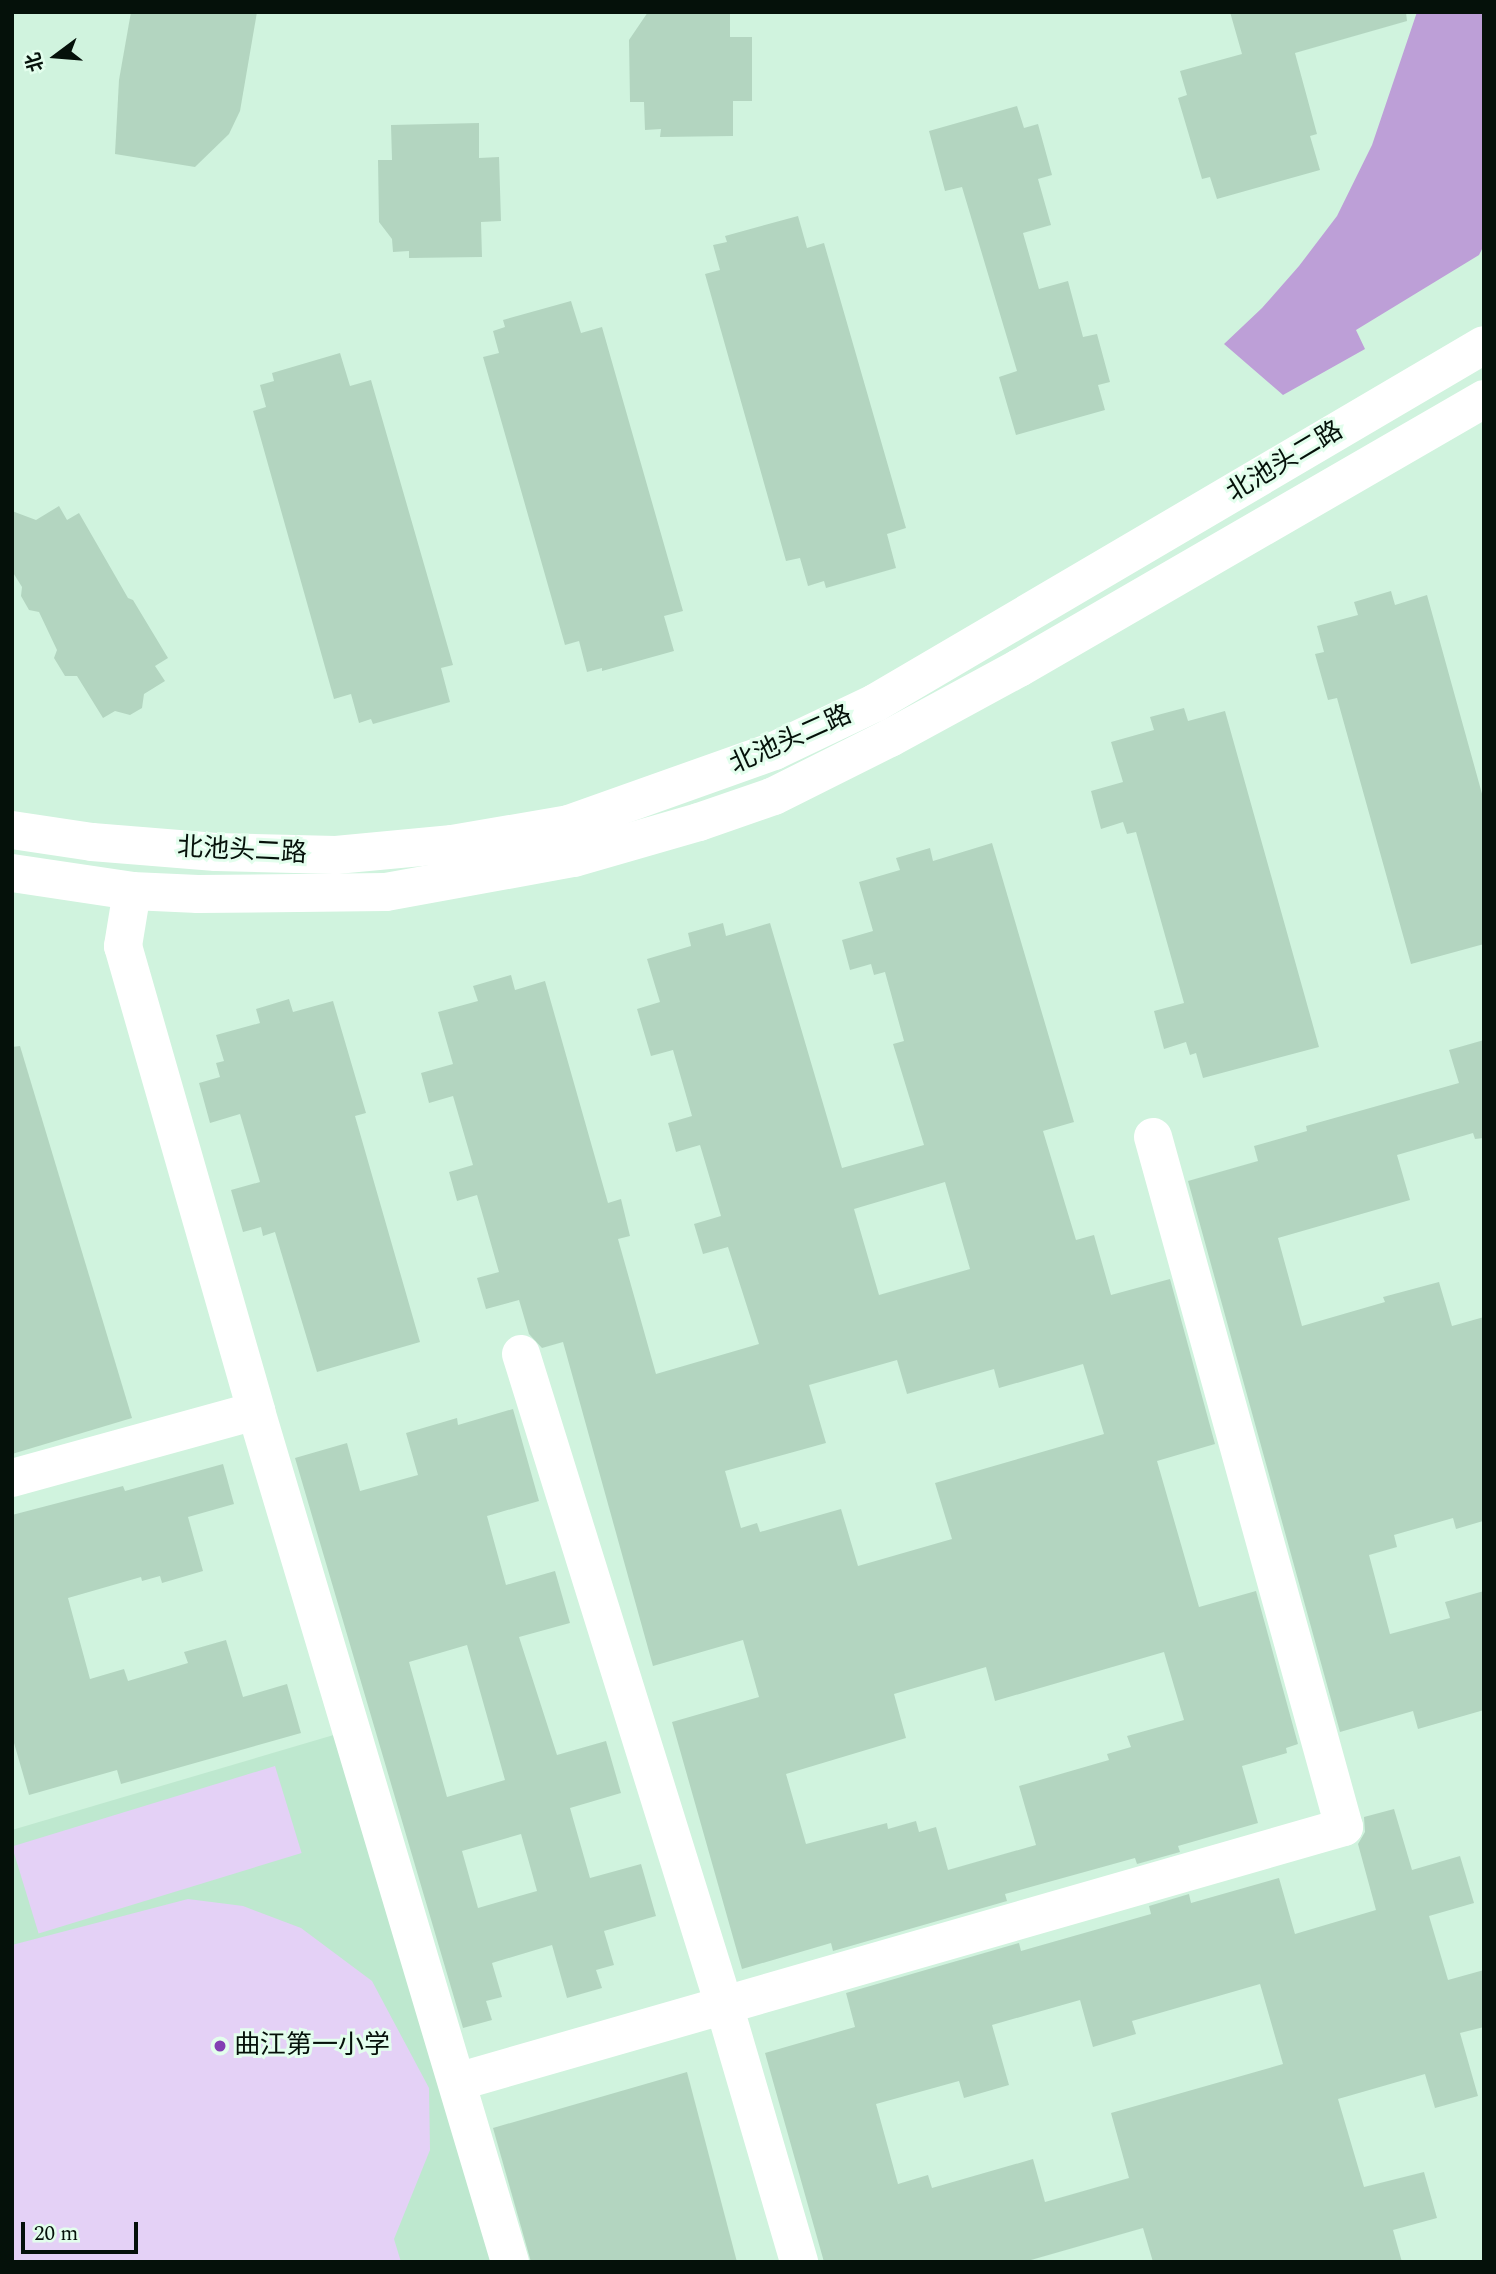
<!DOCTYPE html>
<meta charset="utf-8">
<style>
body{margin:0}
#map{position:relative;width:1496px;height:2274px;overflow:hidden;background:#d0f3de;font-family:Spectral,"Noto Sans SC",serif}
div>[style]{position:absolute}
.built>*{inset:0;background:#bee8cf}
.green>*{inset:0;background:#e4d1f6;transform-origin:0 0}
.forest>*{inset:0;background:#bd9fd7}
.building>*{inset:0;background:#b3d5c0}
.minor>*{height:38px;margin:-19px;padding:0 19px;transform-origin:19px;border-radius:19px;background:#fff}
.secondary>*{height:38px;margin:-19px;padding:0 19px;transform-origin:19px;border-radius:19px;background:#fff}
.dots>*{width:19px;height:19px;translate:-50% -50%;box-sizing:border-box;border:4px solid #e3feed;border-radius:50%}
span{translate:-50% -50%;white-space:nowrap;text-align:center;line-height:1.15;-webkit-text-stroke:6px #e3feed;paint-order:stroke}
.street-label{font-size:26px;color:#05110a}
.poi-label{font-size:26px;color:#05110a}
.left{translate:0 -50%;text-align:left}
.frame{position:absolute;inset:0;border:14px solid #05110a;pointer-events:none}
.north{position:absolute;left:21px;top:21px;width:70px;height:70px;-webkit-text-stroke:5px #e3feed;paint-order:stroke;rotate:254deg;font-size:19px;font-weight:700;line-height:28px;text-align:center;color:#05110a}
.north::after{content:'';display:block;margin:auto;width:24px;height:32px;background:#05110a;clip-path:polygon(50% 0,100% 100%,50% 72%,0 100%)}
.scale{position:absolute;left:21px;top:2222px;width:117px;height:32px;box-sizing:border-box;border:4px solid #05110a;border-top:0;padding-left:9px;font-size:21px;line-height:24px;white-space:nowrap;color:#05110a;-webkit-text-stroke:5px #e3feed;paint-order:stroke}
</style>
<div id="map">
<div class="built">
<i style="clip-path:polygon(337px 1734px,491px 2262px,12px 2262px,12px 1830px)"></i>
</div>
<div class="green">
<i style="left:275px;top:1766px;width:91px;height:275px;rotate:73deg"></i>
<i style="clip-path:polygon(188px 1899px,243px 1906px,301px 1928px,372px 1981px,429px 2088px,430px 2150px,394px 2239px,401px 2262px,12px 2262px,12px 1945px)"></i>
</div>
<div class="forest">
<i style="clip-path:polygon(1417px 12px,1484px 12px,1484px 245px,1479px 255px,1356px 330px,1365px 349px,1283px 395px,1224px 344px,1262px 308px,1299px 266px,1337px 216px,1372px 145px)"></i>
</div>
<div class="building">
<i style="clip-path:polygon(131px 12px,257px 12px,240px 111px,229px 134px,195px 167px,115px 154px,119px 80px)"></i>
<i style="clip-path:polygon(648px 12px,730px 12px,730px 37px,752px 37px,752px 101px,733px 101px,733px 136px,660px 137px,661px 129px,645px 130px,644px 102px,630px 102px,629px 40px)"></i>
<i style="clip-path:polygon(1230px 12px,1406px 12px,1407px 21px,1295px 53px,1317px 134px,1310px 136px,1320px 170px,1217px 199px,1210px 177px,1202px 179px,1178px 98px,1187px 95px,1180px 71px,1242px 54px)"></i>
<i style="clip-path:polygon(1017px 106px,1024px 128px,1038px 124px,1052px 175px,1038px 179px,1051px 225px,1023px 233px,1039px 289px,1068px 281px,1083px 337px,1097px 334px,1110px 382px,1098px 385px,1105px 410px,1016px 435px,999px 377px,1017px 371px,962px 187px,945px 191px,929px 131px)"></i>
<i style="clip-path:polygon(479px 123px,479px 158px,499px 157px,501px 221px,481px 222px,482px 257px,409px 258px,409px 251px,393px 252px,392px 239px,379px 222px,378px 160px,392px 160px,391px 125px)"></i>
<i style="clip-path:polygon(798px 216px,807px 248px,824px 243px,906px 528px,887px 534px,896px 568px,826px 588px,824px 581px,808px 586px,800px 558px,786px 561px,705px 274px,720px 270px,713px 245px,727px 242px,725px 236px)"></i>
<i style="clip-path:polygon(571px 301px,581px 333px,602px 327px,683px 611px,664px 616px,674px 651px,602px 671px,602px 668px,587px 672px,579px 641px,565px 645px,483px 357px,499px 353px,493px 331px,505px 327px,503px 320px)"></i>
<i style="clip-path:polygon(340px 353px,350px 386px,371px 380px,453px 665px,441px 668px,450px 702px,373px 724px,371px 719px,359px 723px,351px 694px,334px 699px,253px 411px,266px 407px,260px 385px,274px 381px,272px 373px)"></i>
<i style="clip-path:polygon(59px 506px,67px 520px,79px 513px,128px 598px,133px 600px,168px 658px,155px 666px,165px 681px,144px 694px,142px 708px,130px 715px,115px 711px,103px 718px,77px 676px,65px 676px,54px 658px,57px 650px,39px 612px,29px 610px,21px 596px,22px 587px,12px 571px,12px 511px,36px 520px)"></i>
<i style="clip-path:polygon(1391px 591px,1395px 605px,1427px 595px,1484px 801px,1484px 944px,1411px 964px,1337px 698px,1328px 700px,1315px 654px,1324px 652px,1317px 626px,1358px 615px,1354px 602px)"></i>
<i style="clip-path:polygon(1184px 708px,1188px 721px,1225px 711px,1319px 1047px,1203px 1078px,1196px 1053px,1190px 1055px,1186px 1042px,1164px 1049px,1154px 1011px,1184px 1003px,1136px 832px,1127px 834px,1123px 822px,1101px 829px,1091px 791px,1123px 782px,1111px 742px,1154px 730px,1150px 717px)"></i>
<i style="clip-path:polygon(evenodd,992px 843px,1074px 1122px,1043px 1131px,1076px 1240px,1094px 1235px,1111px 1295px,1170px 1279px,1215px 1444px,1157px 1461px,1199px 1607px,1256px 1591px,1298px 1744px,1286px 1748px,1287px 1753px,1242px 1766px,1258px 1823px,1178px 1846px,1180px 1852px,1137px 1864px,1135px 1858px,1005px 1894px,1007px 1901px,833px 1951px,831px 1943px,742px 1969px,672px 1722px,759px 1697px,743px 1640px,653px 1666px,563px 1342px,542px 1348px,529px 1334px,519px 1300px,486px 1309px,477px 1278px,499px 1272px,477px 1195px,457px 1201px,449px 1172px,473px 1165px,453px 1096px,429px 1103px,421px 1073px,453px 1064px,438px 1012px,478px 1001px,473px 986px,511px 975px,515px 990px,545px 981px,608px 1203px,621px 1199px,630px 1236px,618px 1239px,656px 1374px,759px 1344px,728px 1247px,703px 1254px,694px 1224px,721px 1216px,700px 1145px,676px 1152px,668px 1123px,692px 1116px,673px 1050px,651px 1056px,637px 1009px,660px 1002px,647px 959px,691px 946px,688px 933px,723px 923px,726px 936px,770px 923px,842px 1168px,924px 1145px,893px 1044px,904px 1041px,885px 972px,874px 975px,871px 964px,850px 970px,842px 940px,873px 931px,859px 882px,900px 870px,896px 858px,930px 848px,933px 861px,992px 843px,945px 1182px,970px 1269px,879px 1295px,854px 1209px,945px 1182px,992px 843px,897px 1360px,907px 1394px,994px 1369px,999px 1388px,1083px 1364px,1104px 1434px,935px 1483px,952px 1539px,858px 1566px,841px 1509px,760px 1532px,757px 1523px,741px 1528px,725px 1471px,826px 1443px,809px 1385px,897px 1360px,992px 843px,1164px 1652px,1184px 1720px,1127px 1736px,1131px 1747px,1107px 1754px,1109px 1760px,1019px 1786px,1036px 1845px,948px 1870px,936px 1827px,919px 1832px,916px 1821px,888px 1829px,887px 1823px,806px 1844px,786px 1774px,906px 1738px,894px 1694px,986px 1667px,995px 1701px,1164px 1652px)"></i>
<i style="clip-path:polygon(289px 999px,293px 1012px,333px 1001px,366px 1113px,355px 1116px,420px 1342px,317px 1372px,275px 1232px,263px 1236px,261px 1227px,243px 1232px,231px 1190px,260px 1182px,240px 1114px,210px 1123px,199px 1083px,220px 1077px,216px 1063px,224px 1061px,216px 1035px,260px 1023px,256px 1009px)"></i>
<i style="clip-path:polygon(1484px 1040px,1484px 1138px,1475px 1139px,1473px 1133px,1397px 1155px,1410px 1200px,1278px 1238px,1302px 1326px,1385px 1302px,1383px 1297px,1439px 1282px,1452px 1326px,1484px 1317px,1483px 1521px,1456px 1529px,1453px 1518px,1394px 1535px,1397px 1547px,1369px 1555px,1390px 1634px,1450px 1618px,1445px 1602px,1484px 1591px,1484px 1710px,1418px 1729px,1413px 1711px,1340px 1732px,1188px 1181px,1258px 1161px,1254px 1146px,1307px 1131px,1306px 1126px,1459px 1083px,1449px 1050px)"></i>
<i style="clip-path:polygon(20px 1046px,132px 1418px,12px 1454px,12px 1047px)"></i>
<i style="clip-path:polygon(evenodd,513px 1409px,539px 1501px,487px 1516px,506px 1585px,555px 1571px,570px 1623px,519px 1637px,557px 1755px,606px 1741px,621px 1793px,570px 1808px,590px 1878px,641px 1864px,656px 1916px,604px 1931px,614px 1965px,596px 1970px,602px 1988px,567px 1998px,552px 1945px,492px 1963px,502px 1997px,486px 2001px,492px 2020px,463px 2028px,295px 1458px,347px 1443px,360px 1491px,418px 1475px,406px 1433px,457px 1418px,458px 1425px,513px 1409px,467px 1645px,505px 1780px,447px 1797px,409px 1662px,467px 1645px,513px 1409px,521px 1834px,537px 1891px,478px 1908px,462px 1851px,521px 1834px)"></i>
<i style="clip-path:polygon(223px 1464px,234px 1504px,188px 1517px,203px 1571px,162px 1583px,160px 1576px,142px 1581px,141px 1577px,68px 1598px,90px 1679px,124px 1669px,128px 1681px,188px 1663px,184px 1652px,226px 1640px,243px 1697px,287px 1684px,301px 1733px,121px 1784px,117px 1770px,29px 1795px,12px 1736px,12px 1515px,123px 1486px,125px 1491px)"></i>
<i style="clip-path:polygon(evenodd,1394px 1809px,1412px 1870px,1460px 1856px,1474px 1903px,1429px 1916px,1448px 1980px,1484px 1970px,1484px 2027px,1460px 2033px,1478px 2096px,1435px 2108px,1425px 2074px,1338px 2099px,1364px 2187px,1424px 2172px,1437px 2218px,1393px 2230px,1402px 2262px,1153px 2262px,1143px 2228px,1024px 2262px,824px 2262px,765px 2053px,855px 2027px,846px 1993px,1019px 1943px,1021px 1951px,1151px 1914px,1149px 1906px,1189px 1894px,1191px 1903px,1279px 1878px,1295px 1934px,1376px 1910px,1358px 1844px,1365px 1832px,1364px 1817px,1394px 1809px,1260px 1984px,1283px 2064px,1111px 2113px,1129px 2178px,1045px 2202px,1033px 2159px,932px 2188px,928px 2175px,898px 2184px,876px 2104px,959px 2081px,964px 2098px,1009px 2085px,992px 2025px,1080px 2000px,1093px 2047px,1136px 2034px,1132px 2021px,1260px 1984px)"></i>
<i style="clip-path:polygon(687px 2072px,737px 2262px,531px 2262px,493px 2128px)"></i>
</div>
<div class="minor">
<i style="left:132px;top:891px;width:56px;rotate:99.3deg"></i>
<i style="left:123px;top:946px;width:484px;rotate:74deg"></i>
<i style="left:256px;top:1411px;width:888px;rotate:73.38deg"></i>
<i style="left:521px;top:1354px;width:682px;rotate:72.68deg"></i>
<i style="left:724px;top:2005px;width:268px;rotate:73.7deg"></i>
<i style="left:12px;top:1478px;width:253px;rotate:-15.4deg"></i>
<i style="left:457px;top:2082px;width:923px;rotate:-16.04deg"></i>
<i style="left:1344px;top:1827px;width:716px;rotate:-105.47deg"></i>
</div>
<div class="secondary">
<i style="left:12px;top:830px;width:81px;rotate:8.5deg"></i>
<i style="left:92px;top:842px;width:124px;rotate:4.6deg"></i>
<i style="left:216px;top:852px;width:120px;rotate:1.4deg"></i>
<i style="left:336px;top:855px;width:117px;rotate:-5.4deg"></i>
<i style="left:452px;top:844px;width:119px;rotate:-9.7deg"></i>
<i style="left:569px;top:824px;width:218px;rotate:-19.6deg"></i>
<i style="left:774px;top:751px;width:112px;rotate:-25.4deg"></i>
<i style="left:875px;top:703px;width:706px;rotate:-30.45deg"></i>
<i style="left:12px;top:873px;width:121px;rotate:8.5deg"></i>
<i style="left:132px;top:891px;width:66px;rotate:2.6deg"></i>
<i style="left:198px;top:894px;width:188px;rotate:-0.6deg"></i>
<i style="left:386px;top:892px;width:191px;rotate:-10.3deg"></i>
<i style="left:574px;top:858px;width:130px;rotate:-16.1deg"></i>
<i style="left:699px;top:822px;width:79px;rotate:-19.1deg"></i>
<i style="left:774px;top:796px;width:130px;rotate:-26.6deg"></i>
<i style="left:890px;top:738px;width:147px;rotate:-28.5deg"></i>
<i style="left:1019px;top:668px;width:537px;rotate:-30.05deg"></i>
</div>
<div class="dots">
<i style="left:220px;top:2046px;background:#833fb3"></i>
</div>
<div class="street-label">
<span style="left:1285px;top:462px;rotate:-31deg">北池头二路</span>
<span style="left:791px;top:740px;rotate:-24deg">北池头二路</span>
<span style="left:242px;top:851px;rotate:3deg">北池头二路</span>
</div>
<div class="poi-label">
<span class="left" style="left:234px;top:2046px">曲江第一小学</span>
</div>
<div class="frame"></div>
<div class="north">北</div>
<div class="scale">20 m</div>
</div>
